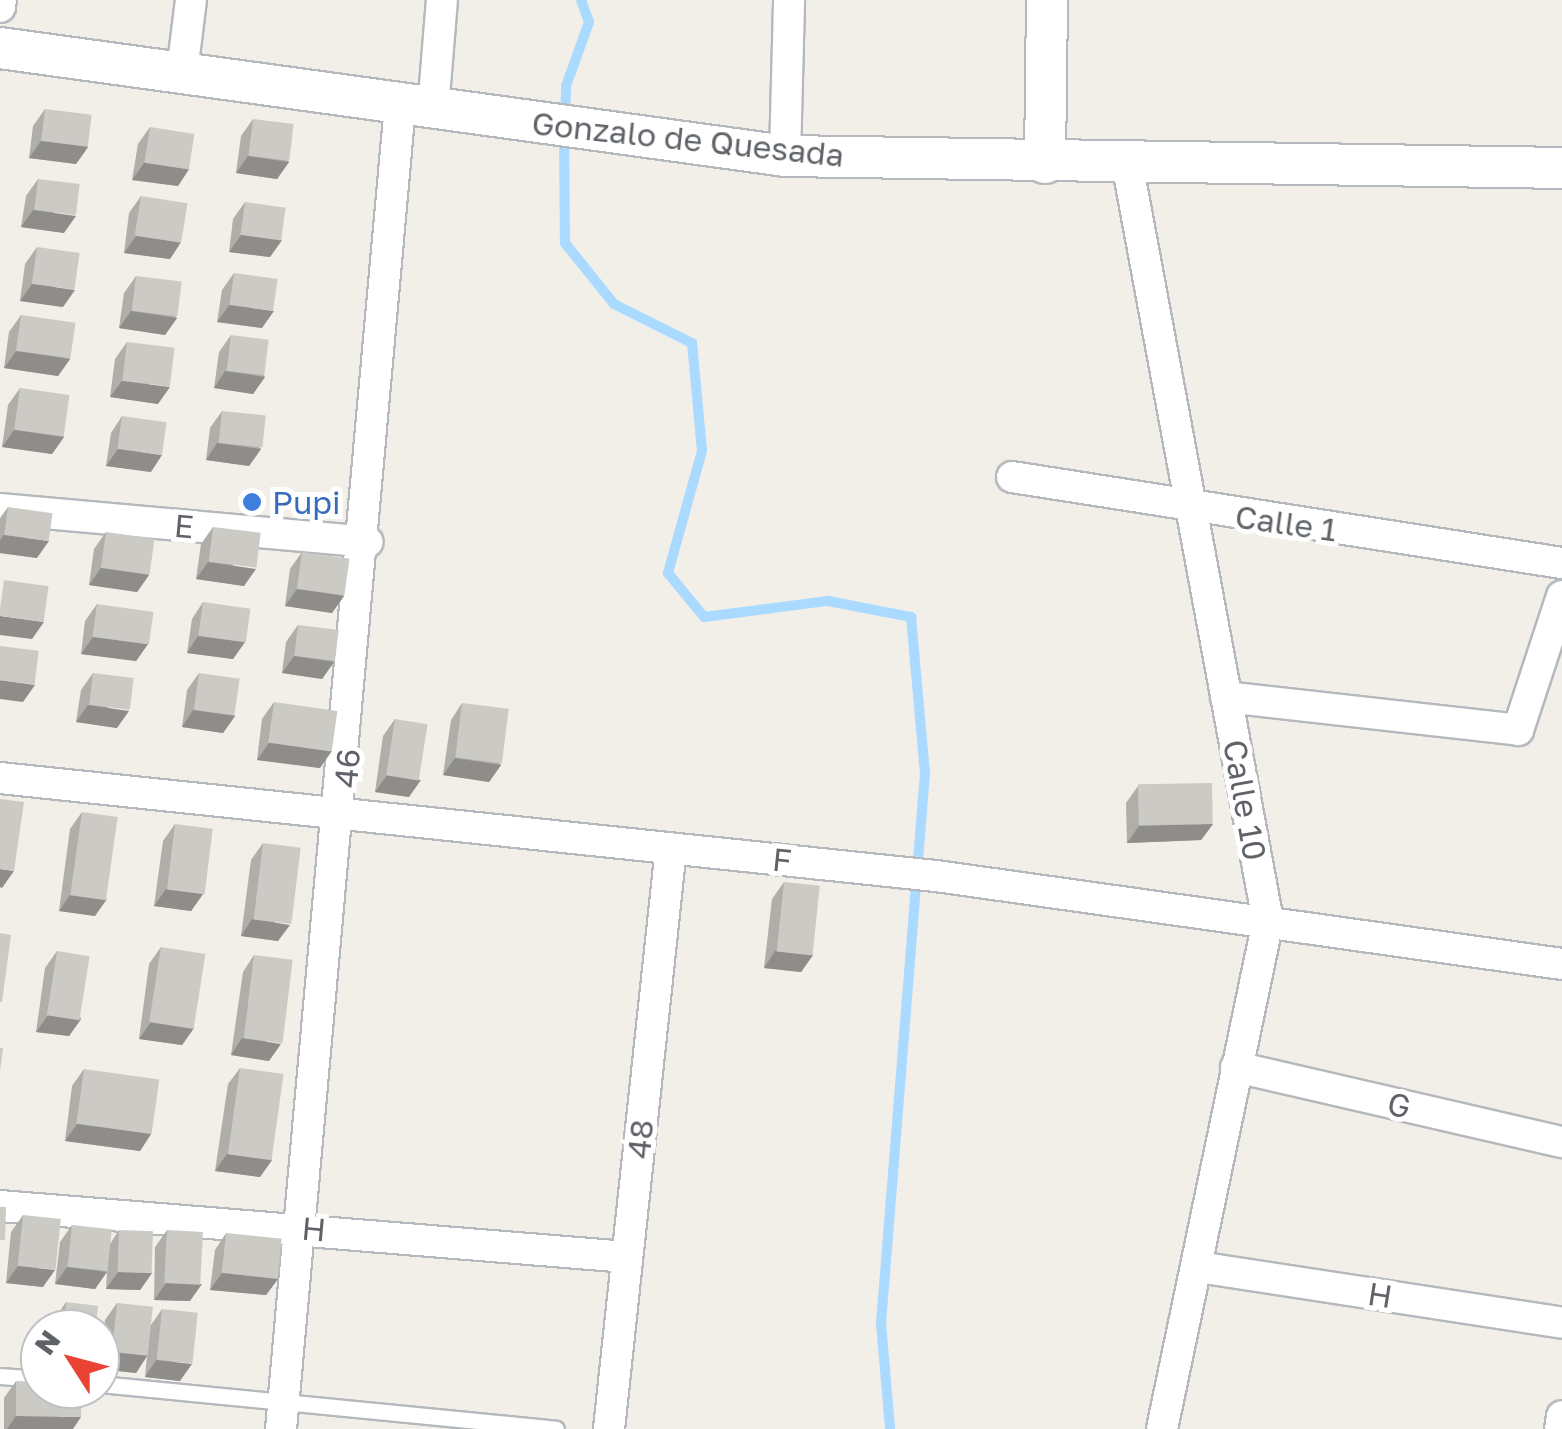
<!DOCTYPE html>
<style>
body{margin:0}
#map{position:relative;width:1562px;height:1429px;overflow:hidden;background:#f1efe8;font-family:"Golos Text",sans-serif}
div>[style]{position:absolute}
.stream>*{height:10px;margin:-5px;padding:0 5px;transform-origin:5px;border-radius:5px;background:#aadaff}
.roads{filter:drop-shadow(2px 0 #b5b8bc) drop-shadow(-2px 0 #b5b8bc) drop-shadow(0 2px #b5b8bc) drop-shadow(0 -2px #b5b8bc)}
.lane>*{height:15px;margin:-7.5px;padding:0 7.5px;transform-origin:7.5px;border-radius:7.5px;background:#fff}
.street>*{height:30px;margin:-15px;padding:0 15px;transform-origin:15px;border-radius:15px;background:#fff}
.secondary>*{height:40px;margin:-20px;padding:0 20px;transform-origin:20px;border-radius:20px;background:#fff}
.wall>*{inset:0;background:#afaea9}
.shaded-wall>*{inset:0;background:#8f8d8a}
.building>*{inset:0;background:#cccac5;transform-origin:0 0}
.dots>*{width:28px;height:28px;translate:-50% -50%;box-sizing:border-box;border:5px solid #fff;border-radius:50%}
span{translate:-50% -50%;white-space:nowrap;text-align:center;line-height:1.15;-webkit-text-stroke:10px #fff;paint-order:stroke}
.street-label{font-size:32px;color:#5f6368}
.shop-label{font-size:32px;color:#366cbe}
.left{translate:0 -50%;text-align:left}
.north{position:absolute;left:20px;top:1309px;width:100px;height:100px;box-sizing:border-box;background:#fff;border:2px solid #bfc1c3;border-radius:50%;rotate:306deg;font-size:28px;font-weight:700;line-height:40px;text-align:center;color:#5f6368}
.north::after{content:'';display:block;margin:auto;width:35px;height:45px;background:#ea4335;clip-path:polygon(50% 0,100% 100%,50% 72%,0 100%)}
</style>
<div id="map">
<div class="stream">
<i style="left:565px;top:119px;width:33px;rotate:-88deg"></i>
<i style="left:566px;top:86px;width:68px;rotate:-70.2deg"></i>
<i style="left:589px;top:22px;width:23px;rotate:-110deg"></i>
<i style="left:564px;top:136px;width:107px;rotate:89.5deg"></i>
<i style="left:565px;top:243px;width:78px;rotate:51.2deg"></i>
<i style="left:614px;top:304px;width:87px;rotate:26.6deg"></i>
<i style="left:692px;top:343px;width:108px;rotate:84.7deg"></i>
<i style="left:702px;top:451px;width:127px;rotate:105.6deg"></i>
<i style="left:668px;top:573px;width:57px;rotate:50.7deg"></i>
<i style="left:704px;top:617px;width:125px;rotate:-7.4deg"></i>
<i style="left:828px;top:601px;width:85px;rotate:10.9deg"></i>
<i style="left:911px;top:617px;width:157px;rotate:84.9deg"></i>
<i style="left:925px;top:773px;width:552px;rotate:94.57deg"></i>
<i style="left:881px;top:1323px;width:106px;rotate:85.1deg"></i>
</div>
<div class="roads">
<div class="lane">
<i style="left:0;top:1376px;width:40px;rotate:4.3deg"></i>
<i style="left:100px;top:1384px;width:458px;rotate:5.6deg"></i>
</div>
<div class="street">
<i style="left:0;top:7px;width:7px;rotate:-82deg"></i>
<i style="left:182px;top:72px;width:73px;rotate:-82.9deg"></i>
<i style="left:433px;top:109px;width:109px;rotate:-85.3deg"></i>
<i style="left:785px;top:156px;width:156px;rotate:-88.5deg"></i>
<i style="left:1128px;top:168px;width:766px;rotate:79.47deg"></i>
<i style="left:1268px;top:921px;width:519px;rotate:101.79deg"></i>
<i style="left:1012px;top:477px;width:557px;rotate:8.89deg"></i>
<i style="left:0;top:509px;width:369px;rotate:5.1deg"></i>
<i style="left:1226px;top:697px;width:294px;rotate:6.4deg"></i>
<i style="left:1518px;top:730px;width:141px;rotate:-71.8deg"></i>
<i style="left:0;top:778px;width:941px;rotate:5.98deg"></i>
<i style="left:936px;top:876px;width:632px;rotate:8deg"></i>
<i style="left:1236px;top:1067px;width:335px;rotate:13deg"></i>
<i style="left:0;top:1206px;width:629px;rotate:4.65deg"></i>
<i style="left:1198px;top:1267px;width:368px;rotate:8.7deg"></i>
<i style="left:281px;top:1429px;width:1328px;rotate:-84.86deg"></i>
<i style="left:609px;top:1429px;width:584px;rotate:-83.91deg"></i>
<i style="left:1560px;top:1429px;width:13px;rotate:-81deg"></i>
</div>
<div class="secondary">
<i style="left:0;top:48px;width:792px;rotate:7.83deg"></i>
<i style="left:785px;top:156px;width:777px;rotate:0.88deg"></i>
<i style="left:1045px;top:163px;width:163px;rotate:-89.3deg"></i>
</div>
</div>
<div class="wall">
<i style="clip-path:polygon(45px 109px,88px 147px,76px 164px,29px 158px,33px 126px)"></i>
<i style="clip-path:polygon(253px 119px,289px 162px,277px 179px,236px 173px,241px 136px)"></i>
<i style="clip-path:polygon(150px 127px,189px 169px,178px 186px,132px 180px,138px 144px)"></i>
<i style="clip-path:polygon(38px 179px,64px 233px,21px 227px,26px 196px)"></i>
<i style="clip-path:polygon(141px 196px,181px 242px,170px 259px,124px 253px,129px 213px)"></i>
<i style="clip-path:polygon(245px 202px,282px 240px,270px 257px,229px 252px,233px 219px)"></i>
<i style="clip-path:polygon(37px 247px,63px 307px,20px 301px,25px 264px)"></i>
<i style="clip-path:polygon(234px 273px,262px 328px,217px 322px,222px 290px)"></i>
<i style="clip-path:polygon(136px 276px,177px 318px,165px 335px,119px 328px,124px 293px)"></i>
<i style="clip-path:polygon(21px 315px,70px 359px,58px 376px,4px 368px,9px 332px)"></i>
<i style="clip-path:polygon(231px 335px,265px 377px,253px 394px,214px 388px,219px 352px)"></i>
<i style="clip-path:polygon(127px 342px,158px 404px,110px 397px,115px 359px)"></i>
<i style="clip-path:polygon(20px 388px,64px 437px,52px 454px,2px 447px,8px 405px)"></i>
<i style="clip-path:polygon(222px 411px,261px 449px,249px 466px,206px 460px,210px 428px)"></i>
<i style="clip-path:polygon(122px 416px,151px 472px,106px 466px,111px 433px)"></i>
<i style="clip-path:polygon(8px 507px,37px 558px,0 553px,0 518px)"></i>
<i style="clip-path:polygon(213px 527px,244px 586px,196px 579px,201px 544px)"></i>
<i style="clip-path:polygon(106px 532px,149px 575px,137px 592px,89px 585px,94px 549px)"></i>
<i style="clip-path:polygon(302px 552px,344px 596px,332px 613px,285px 606px,290px 569px)"></i>
<i style="clip-path:polygon(203px 602px,245px 642px,233px 659px,187px 653px,192px 619px)"></i>
<i style="clip-path:polygon(97px 604px,148px 644px,136px 661px,81px 654px,85px 621px)"></i>
<i style="clip-path:polygon(298px 625px,334px 662px,322px 679px,282px 673px,286px 642px)"></i>
<i style="clip-path:polygon(93px 673px,117px 728px,76px 722px,81px 690px)"></i>
<i style="clip-path:polygon(199px 673px,235px 716px,223px 733px,182px 727px,187px 690px)"></i>
<i style="clip-path:polygon(274px 702px,320px 768px,257px 760px,262px 719px)"></i>
<i style="clip-path:polygon(462px 703px,501px 765px,489px 782px,443px 775px,451px 720px)"></i>
<i style="clip-path:polygon(395px 719px,409px 797px,375px 792px,383px 736px)"></i>
<i style="clip-path:polygon(1138px 786px,1213px 824px,1201px 840px,1127px 843px,1126px 803px)"></i>
<i style="clip-path:polygon(82px 812px,95px 916px,59px 911px,70px 829px)"></i>
<i style="clip-path:polygon(175px 824px,203px 894px,191px 911px,154px 906px,163px 841px)"></i>
<i style="clip-path:polygon(263px 843px,278px 941px,241px 936px,251px 860px)"></i>
<i style="clip-path:polygon(784px 882px,813px 955px,801px 972px,764px 968px,772px 899px)"></i>
<i style="clip-path:polygon(161px 947px,194px 1028px,182px 1045px,139px 1039px,149px 964px)"></i>
<i style="clip-path:polygon(57px 951px,81px 1019px,69px 1036px,36px 1032px,45px 968px)"></i>
<i style="clip-path:polygon(254px 955px,269px 1061px,231px 1055px,243px 972px)"></i>
<i style="clip-path:polygon(240px 1068px,272px 1160px,260px 1177px,215px 1171px,228px 1084px)"></i>
<i style="clip-path:polygon(84px 1069px,151px 1134px,140px 1151px,65px 1141px,72px 1086px)"></i>
<i style="clip-path:polygon(23px 1215px,43px 1287px,6px 1283px,11px 1232px)"></i>
<i style="clip-path:polygon(72px 1225px,110px 1244px,119px 1230px,152px 1273px,140px 1290px,106px 1289px,107px 1271px,95px 1289px,55px 1284px,60px 1242px)"></i>
<i style="clip-path:polygon(167px 1230px,190px 1301px,154px 1300px,155px 1247px)"></i>
<i style="clip-path:polygon(226px 1233px,278px 1279px,266px 1295px,210px 1290px,215px 1250px)"></i>
<i style="clip-path:polygon(66px 1302px,96px 1329px,54px 1329px,55px 1319px)"></i>
<i style="clip-path:polygon(117px 1303px,151px 1325px,162px 1309px,180px 1381px,145px 1377px,147px 1356px,136px 1373px,100px 1369px,105px 1320px)"></i>
<i style="clip-path:polygon(16px 1381px,73px 1429px,4px 1429px,4px 1398px)"></i>
</div>
<div class="shaded-wall">
<i style="clip-path:polygon(41px 141px,88px 147px,76px 164px,29px 158px)"></i>
<i style="clip-path:polygon(248px 156px,289px 162px,277px 179px,236px 173px)"></i>
<i style="clip-path:polygon(144px 163px,189px 169px,178px 186px,132px 180px)"></i>
<i style="clip-path:polygon(33px 210px,76px 216px,64px 233px,21px 227px)"></i>
<i style="clip-path:polygon(241px 235px,282px 240px,270px 257px,229px 252px)"></i>
<i style="clip-path:polygon(136px 236px,181px 242px,170px 259px,124px 253px)"></i>
<i style="clip-path:polygon(32px 284px,75px 290px,63px 307px,20px 301px)"></i>
<i style="clip-path:polygon(229px 305px,274px 311px,262px 328px,217px 322px)"></i>
<i style="clip-path:polygon(131px 311px,177px 318px,165px 335px,119px 328px)"></i>
<i style="clip-path:polygon(16px 351px,70px 359px,58px 376px,4px 368px)"></i>
<i style="clip-path:polygon(225px 371px,265px 377px,253px 394px,214px 388px)"></i>
<i style="clip-path:polygon(122px 381px,170px 387px,158px 404px,110px 397px)"></i>
<i style="clip-path:polygon(14px 430px,64px 437px,52px 454px,2px 447px)"></i>
<i style="clip-path:polygon(217px 443px,261px 449px,249px 466px,206px 460px)"></i>
<i style="clip-path:polygon(118px 449px,162px 455px,151px 472px,106px 466px)"></i>
<i style="clip-path:polygon(4px 535px,49px 541px,37px 558px,0 553px,0 540px)"></i>
<i style="clip-path:polygon(208px 562px,256px 569px,244px 586px,196px 579px)"></i>
<i style="clip-path:polygon(101px 568px,149px 575px,137px 592px,89px 585px)"></i>
<i style="clip-path:polygon(297px 589px,344px 596px,332px 613px,285px 606px)"></i>
<i style="clip-path:polygon(0 616px,44px 622px,32px 639px,0 635px)"></i>
<i style="clip-path:polygon(198px 636px,245px 642px,233px 659px,187px 653px)"></i>
<i style="clip-path:polygon(93px 637px,148px 644px,136px 661px,81px 654px)"></i>
<i style="clip-path:polygon(294px 656px,334px 662px,322px 679px,282px 673px)"></i>
<i style="clip-path:polygon(0 680px,35px 685px,23px 702px,0 699px)"></i>
<i style="clip-path:polygon(88px 705px,129px 711px,117px 728px,76px 722px)"></i>
<i style="clip-path:polygon(193px 710px,235px 716px,223px 733px,182px 727px)"></i>
<i style="clip-path:polygon(269px 743px,332px 751px,320px 768px,257px 760px)"></i>
<i style="clip-path:polygon(455px 758px,501px 765px,489px 782px,443px 775px)"></i>
<i style="clip-path:polygon(387px 775px,421px 780px,409px 797px,375px 792px)"></i>
<i style="clip-path:polygon(1213px 824px,1201px 840px,1127px 843px,1139px 826px)"></i>
<i style="clip-path:polygon(0 869px,14px 871px,2px 888px,0 887px)"></i>
<i style="clip-path:polygon(166px 889px,203px 894px,191px 911px,154px 906px)"></i>
<i style="clip-path:polygon(70px 895px,107px 899px,95px 916px,59px 911px)"></i>
<i style="clip-path:polygon(252px 919px,290px 925px,278px 941px,241px 936px)"></i>
<i style="clip-path:polygon(775px 951px,813px 955px,801px 972px,764px 968px)"></i>
<i style="clip-path:polygon(48px 1015px,81px 1019px,69px 1036px,36px 1032px)"></i>
<i style="clip-path:polygon(151px 1022px,194px 1028px,182px 1045px,139px 1039px)"></i>
<i style="clip-path:polygon(242px 1038px,281px 1044px,269px 1061px,231px 1055px)"></i>
<i style="clip-path:polygon(77px 1124px,151px 1134px,140px 1151px,65px 1141px)"></i>
<i style="clip-path:polygon(227px 1154px,272px 1160px,260px 1177px,215px 1171px)"></i>
<i style="clip-path:polygon(18px 1266px,55px 1270px,43px 1287px,6px 1283px)"></i>
<i style="clip-path:polygon(67px 1267px,107px 1272px,95px 1289px,55px 1284px)"></i>
<i style="clip-path:polygon(118px 1272px,152px 1273px,140px 1290px,106px 1289px)"></i>
<i style="clip-path:polygon(222px 1273px,278px 1279px,266px 1295px,210px 1290px)"></i>
<i style="clip-path:polygon(166px 1283px,202px 1284px,190px 1301px,154px 1300px)"></i>
<i style="clip-path:polygon(112px 1352px,147px 1356px,136px 1373px,100px 1369px)"></i>
<i style="clip-path:polygon(156px 1360px,192px 1364px,180px 1381px,145px 1377px)"></i>
<i style="clip-path:polygon(16px 1416px,81px 1417px,73px 1429px,7px 1429px)"></i>
</div>
<div class="building">
<i style="left:45px;top:109px;width:47px;height:32px;rotate:7deg"></i>
<i style="left:253px;top:119px;width:41px;height:37px;rotate:7deg"></i>
<i style="left:150px;top:127px;width:45px;height:36px;rotate:9deg"></i>
<i style="left:38px;top:179px;width:42px;height:31px;rotate:7deg"></i>
<i style="left:141px;top:196px;width:47px;height:40px;rotate:9deg"></i>
<i style="left:245px;top:202px;width:41px;height:33px;rotate:8deg"></i>
<i style="left:37px;top:247px;width:43px;height:37px;rotate:8deg"></i>
<i style="left:234px;top:273px;width:44px;height:32px;rotate:8deg"></i>
<i style="left:136px;top:276px;width:46px;height:35px;rotate:7deg"></i>
<i style="left:21px;top:315px;width:55px;height:36px;rotate:8deg"></i>
<i style="left:231px;top:335px;width:38px;height:36px;rotate:7deg"></i>
<i style="left:127px;top:342px;width:48px;height:39px;rotate:7deg"></i>
<i style="left:20px;top:388px;width:50px;height:42px;rotate:8deg"></i>
<i style="left:222px;top:411px;width:44px;height:32px;rotate:6deg"></i>
<i style="left:122px;top:416px;width:45px;height:33px;rotate:8deg"></i>
<i style="left:8px;top:507px;width:45px;height:28px;rotate:8deg"></i>
<i style="left:213px;top:527px;width:48px;height:35px;rotate:7deg"></i>
<i style="left:106px;top:532px;width:49px;height:36px;rotate:8deg"></i>
<i style="left:302px;top:552px;width:48px;height:37px;rotate:8deg"></i>
<i style="left:4px;top:580px;width:45px;height:36px;rotate:8deg"></i>
<i style="left:203px;top:602px;width:48px;height:34px;rotate:8deg"></i>
<i style="left:97px;top:604px;width:57px;height:33px;rotate:8deg"></i>
<i style="left:298px;top:625px;width:41px;height:31px;rotate:7deg"></i>
<i style="left:0;top:646px;width:39px;height:34px;rotate:7deg"></i>
<i style="left:93px;top:673px;width:41px;height:32px;rotate:7deg"></i>
<i style="left:199px;top:673px;width:41px;height:37px;rotate:8deg"></i>
<i style="left:274px;top:702px;width:64px;height:41px;rotate:8deg"></i>
<i style="left:462px;top:703px;width:47px;height:55px;rotate:7deg"></i>
<i style="left:395px;top:719px;width:33px;height:57px;rotate:9deg"></i>
<i style="left:1212px;top:783px;width:41px;height:74px;rotate:89deg"></i>
<i style="clip-path:polygon(0 799px,24px 802px,14px 871px,0 869px)"></i>
<i style="left:82px;top:812px;width:36px;height:84px;rotate:8deg"></i>
<i style="left:175px;top:824px;width:38px;height:66px;rotate:7deg"></i>
<i style="left:263px;top:843px;width:38px;height:77px;rotate:7deg"></i>
<i style="left:784px;top:882px;width:36px;height:70px;rotate:6deg"></i>
<i style="clip-path:polygon(0 933px,11px 935px,2px 1002px,0 1002px)"></i>
<i style="left:161px;top:947px;width:45px;height:76px;rotate:9deg"></i>
<i style="left:57px;top:951px;width:33px;height:65px;rotate:9deg"></i>
<i style="left:254px;top:955px;width:39px;height:84px;rotate:7deg"></i>
<i style="clip-path:polygon(0 1048px,3px 1048px,0 1072px)"></i>
<i style="left:240px;top:1068px;width:44px;height:87px;rotate:8deg"></i>
<i style="left:84px;top:1069px;width:76px;height:55px;rotate:8deg"></i>
<i style="clip-path:polygon(0 1207px,6px 1207px,5px 1240px,0 1240px)"></i>
<i style="left:23px;top:1215px;width:38px;height:51px;rotate:6deg"></i>
<i style="left:72px;top:1225px;width:40px;height:42px;rotate:6deg"></i>
<i style="left:119px;top:1230px;width:34px;height:42px;rotate:2deg"></i>
<i style="left:167px;top:1230px;width:36px;height:53px;rotate:3deg"></i>
<i style="left:226px;top:1233px;width:56px;height:40px;rotate:6deg"></i>
<i style="clip-path:polygon(66px 1302px,98px 1306px,96px 1329px,63px 1329px)"></i>
<i style="left:117px;top:1303px;width:36px;height:49px;rotate:6deg"></i>
<i style="left:162px;top:1309px;width:36px;height:51px;rotate:6deg"></i>
<i style="clip-path:polygon(16px 1381px,40px 1382px,40px 1389px,82px 1389px,81px 1417px,16px 1416px)"></i>
</div>
<div class="dots">
<i style="left:252px;top:502px;background:#3f7fe0"></i>
</div>
<div class="street-label">
<span style="left:688px;top:139px;rotate:6deg">Gonzalo de Quesada</span>
<span style="left:1286px;top:523px;rotate:8deg">Calle 1</span>
<span style="left:184px;top:526px;rotate:5deg">E</span>
<span style="left:347px;top:768px;rotate:-85deg">46</span>
<span style="left:1245px;top:800px;rotate:80deg">Calle 10</span>
<span style="left:782px;top:860px;rotate:6deg">F</span>
<span style="left:1399px;top:1105px;rotate:13deg">G</span>
<span style="left:640px;top:1139px;rotate:-84deg">48</span>
<span style="left:314px;top:1229px;rotate:5deg">H</span>
<span style="left:1380px;top:1295px;rotate:9deg">H</span>
</div>
<div class="shop-label">
<span class="left" style="left:272px;top:502px">Pupi</span>
</div>
<div class="north">N</div>
</div>
